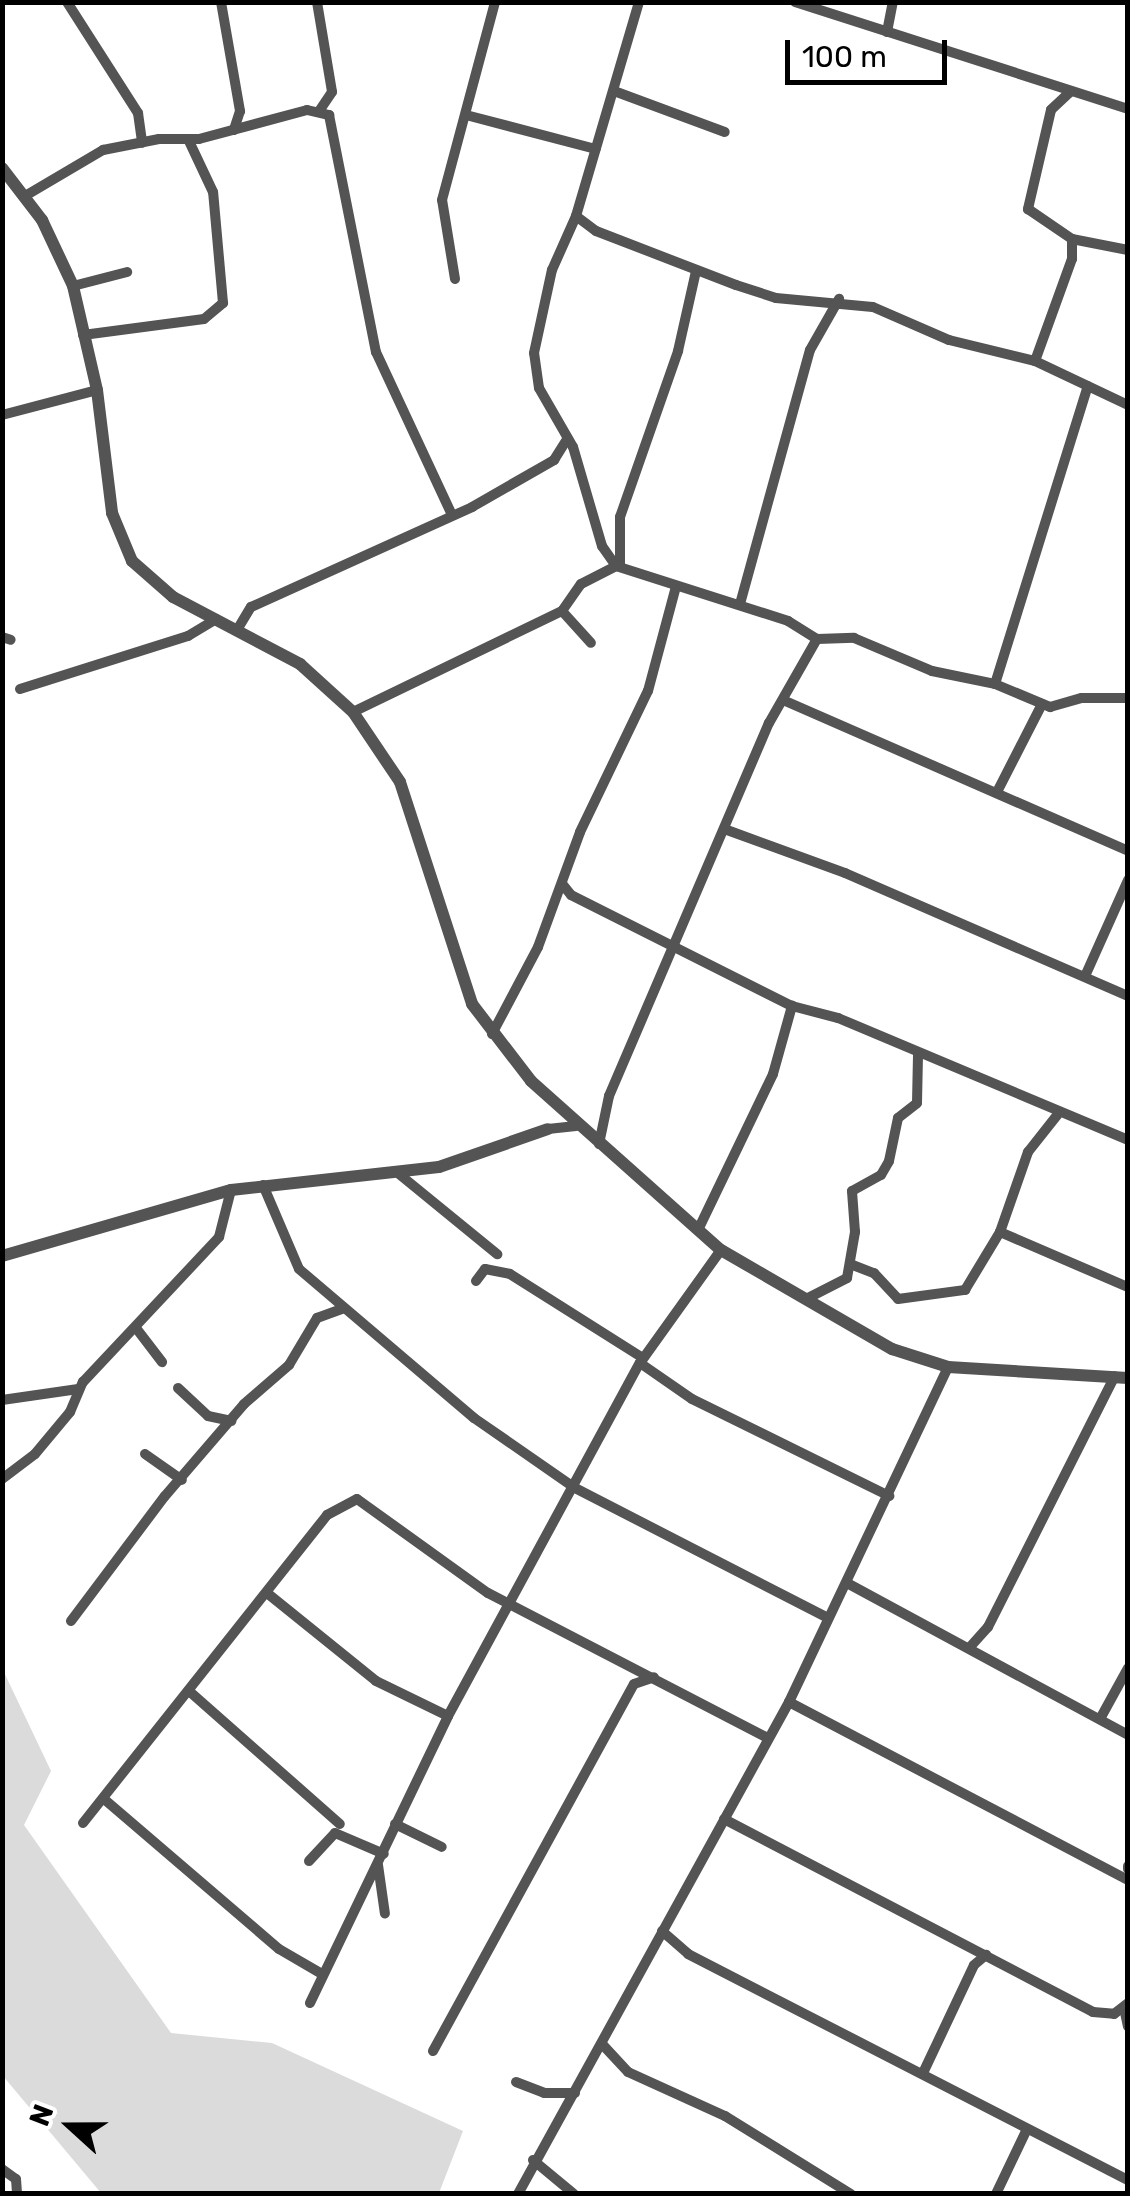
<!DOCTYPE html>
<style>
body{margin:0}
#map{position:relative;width:1130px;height:2196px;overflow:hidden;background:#fff;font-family:Rubik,sans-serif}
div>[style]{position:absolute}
.green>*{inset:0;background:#dbdbdb}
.minor>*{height:10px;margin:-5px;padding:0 5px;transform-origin:5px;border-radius:5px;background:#545454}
.tertiary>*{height:12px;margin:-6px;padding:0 6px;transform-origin:6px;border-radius:6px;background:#545454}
span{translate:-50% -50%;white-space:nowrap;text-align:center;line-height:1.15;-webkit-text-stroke:9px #fff;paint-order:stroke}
.frame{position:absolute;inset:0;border:5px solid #000;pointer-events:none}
.north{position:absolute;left:20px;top:2076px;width:100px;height:100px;-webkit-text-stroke:8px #fff;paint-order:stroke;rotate:291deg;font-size:28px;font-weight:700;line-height:40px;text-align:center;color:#000}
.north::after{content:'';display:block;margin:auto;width:35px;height:45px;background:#000;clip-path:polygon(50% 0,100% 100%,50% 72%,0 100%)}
.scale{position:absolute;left:785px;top:40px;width:162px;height:45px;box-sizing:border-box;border:5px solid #000;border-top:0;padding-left:12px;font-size:30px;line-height:35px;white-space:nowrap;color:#000;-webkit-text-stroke:8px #fff;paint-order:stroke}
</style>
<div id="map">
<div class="green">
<i style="clip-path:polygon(2px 1668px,51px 1771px,24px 1825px,171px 2033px,272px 2043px,463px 2131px,439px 2193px,101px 2193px,3px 2076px)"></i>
</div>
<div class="minor">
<i style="left:67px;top:2px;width:132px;rotate:57.4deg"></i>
<i style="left:138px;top:113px;width:30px;rotate:82deg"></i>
<i style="left:221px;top:2px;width:111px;rotate:80.1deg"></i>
<i style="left:240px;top:111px;width:20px;rotate:108deg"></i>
<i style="left:317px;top:2px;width:91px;rotate:80.5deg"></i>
<i style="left:332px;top:92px;width:22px;rotate:124deg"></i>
<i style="left:795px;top:2px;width:350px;rotate:17.8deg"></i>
<i style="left:887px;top:32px;width:31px;rotate:-79deg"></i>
<i style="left:614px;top:91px;width:118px;rotate:20.3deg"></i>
<i style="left:1070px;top:92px;width:26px;rotate:137deg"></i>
<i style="left:1051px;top:110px;width:102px;rotate:103.1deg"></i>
<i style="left:1028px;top:209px;width:53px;rotate:34.3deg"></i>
<i style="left:1072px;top:239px;width:57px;rotate:11.1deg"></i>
<i style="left:466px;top:115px;width:134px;rotate:14.7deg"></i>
<i style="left:25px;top:196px;width:91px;rotate:-30.5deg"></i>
<i style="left:103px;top:150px;width:57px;rotate:-11.1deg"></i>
<i style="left:159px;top:139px;width:40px"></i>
<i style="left:199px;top:139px;width:112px;rotate:-15deg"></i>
<i style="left:307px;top:110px;width:23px;rotate:13deg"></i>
<i style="left:329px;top:115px;width:242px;rotate:78.8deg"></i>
<i style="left:376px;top:352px;width:180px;rotate:65deg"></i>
<i style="left:576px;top:216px;width:25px;rotate:37deg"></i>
<i style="left:596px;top:231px;width:150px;rotate:21.1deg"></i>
<i style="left:736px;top:285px;width:42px;rotate:18deg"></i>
<i style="left:776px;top:298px;width:97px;rotate:5.3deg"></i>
<i style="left:873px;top:307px;width:83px;rotate:23.5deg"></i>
<i style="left:949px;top:340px;width:89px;rotate:13.7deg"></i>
<i style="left:1035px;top:361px;width:103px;rotate:25.3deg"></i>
<i style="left:455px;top:279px;width:80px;rotate:-99.3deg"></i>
<i style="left:442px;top:200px;width:205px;rotate:-75deg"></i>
<i style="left:73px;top:286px;width:56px;rotate:-14.5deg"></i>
<i style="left:83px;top:335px;width:122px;rotate:-7.5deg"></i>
<i style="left:204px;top:319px;width:25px;rotate:-40deg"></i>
<i style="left:223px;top:303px;width:111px;rotate:-95.1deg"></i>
<i style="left:213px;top:192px;width:56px;rotate:-115.2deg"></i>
<i style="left:1035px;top:361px;width:109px;rotate:-70.1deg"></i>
<i style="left:1072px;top:259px;width:20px;rotate:-90deg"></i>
<i style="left:2px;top:415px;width:98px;rotate:-14.7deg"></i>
<i style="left:620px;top:565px;width:48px;rotate:-90deg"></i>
<i style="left:620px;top:517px;width:176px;rotate:-70.7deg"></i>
<i style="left:678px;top:351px;width:82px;rotate:-77.3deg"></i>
<i style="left:616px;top:566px;width:24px;rotate:-125deg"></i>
<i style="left:602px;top:546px;width:103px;rotate:-106.3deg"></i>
<i style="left:573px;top:447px;width:68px;rotate:-120deg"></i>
<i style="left:539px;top:388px;width:35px;rotate:-98deg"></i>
<i style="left:534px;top:353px;width:85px;rotate:-77.8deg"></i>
<i style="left:552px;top:270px;width:59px;rotate:-66deg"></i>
<i style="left:576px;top:216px;width:223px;rotate:-73.6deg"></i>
<i style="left:740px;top:604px;width:263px;rotate:-74.6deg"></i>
<i style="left:810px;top:350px;width:59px;rotate:-60.4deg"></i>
<i style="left:562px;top:611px;width:43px;rotate:47.8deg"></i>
<i style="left:237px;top:630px;width:27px;rotate:-59deg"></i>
<i style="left:251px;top:607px;width:243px;rotate:-24.3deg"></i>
<i style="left:472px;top:507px;width:95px;rotate:-29.8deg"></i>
<i style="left:554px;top:460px;width:22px;rotate:-58deg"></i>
<i style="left:2px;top:637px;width:9px;rotate:18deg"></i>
<i style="left:995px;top:684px;width:312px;rotate:-72.7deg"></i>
<i style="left:20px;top:689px;width:176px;rotate:-17.5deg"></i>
<i style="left:188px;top:636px;width:33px;rotate:-31deg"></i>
<i style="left:783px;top:700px;width:377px;rotate:23.6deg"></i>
<i style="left:353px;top:712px;width:232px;rotate:-25.8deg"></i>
<i style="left:562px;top:611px;width:33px;rotate:-55deg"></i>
<i style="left:581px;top:584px;width:39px;rotate:-27deg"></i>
<i style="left:616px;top:566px;width:181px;rotate:17.7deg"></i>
<i style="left:788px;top:621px;width:34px;rotate:32deg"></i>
<i style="left:817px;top:639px;width:37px;rotate:-2deg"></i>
<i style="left:854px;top:638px;width:85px;rotate:22.9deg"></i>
<i style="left:932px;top:671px;width:64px;rotate:11.7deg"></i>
<i style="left:995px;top:684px;width:60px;rotate:22.7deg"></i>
<i style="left:1050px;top:707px;width:33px;rotate:-16deg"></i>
<i style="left:1082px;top:698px;width:46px"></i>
<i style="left:997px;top:792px;width:99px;rotate:-62.9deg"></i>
<i style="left:727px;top:830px;width:126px;rotate:20deg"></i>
<i style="left:845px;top:873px;width:309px;rotate:23.5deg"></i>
<i style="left:563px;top:885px;width:13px;rotate:51deg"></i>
<i style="left:571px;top:895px;width:247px;rotate:26.7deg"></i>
<i style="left:792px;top:1006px;width:48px;rotate:14.6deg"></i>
<i style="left:838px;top:1018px;width:315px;rotate:22.8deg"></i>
<i style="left:1086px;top:974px;width:103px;rotate:-65.9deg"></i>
<i style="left:492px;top:1034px;width:98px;rotate:-62.1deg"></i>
<i style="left:538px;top:947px;width:122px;rotate:-69.9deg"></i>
<i style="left:580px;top:832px;width:157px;rotate:-64.3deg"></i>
<i style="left:648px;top:691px;width:105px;rotate:-75deg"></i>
<i style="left:548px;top:1129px;width:28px;rotate:-6deg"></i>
<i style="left:599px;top:1144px;width:49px;rotate:-78.2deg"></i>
<i style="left:609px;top:1096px;width:406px;rotate:-66.8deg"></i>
<i style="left:769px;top:723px;width:97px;rotate:-60.3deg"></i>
<i style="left:399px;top:1174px;width:127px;rotate:39.2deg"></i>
<i style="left:263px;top:1185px;width:91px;rotate:66.8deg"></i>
<i style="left:299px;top:1269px;width:230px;rotate:40.4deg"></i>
<i style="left:474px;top:1418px;width:123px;rotate:34.7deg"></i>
<i style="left:575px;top:1488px;width:284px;rotate:27.2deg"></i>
<i style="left:698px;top:1230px;width:173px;rotate:-64.3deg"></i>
<i style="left:773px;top:1074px;width:71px;rotate:-74.4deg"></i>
<i style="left:1000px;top:1232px;width:139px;rotate:23.3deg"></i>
<i style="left:850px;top:1264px;width:26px;rotate:21deg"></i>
<i style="left:874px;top:1273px;width:35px;rotate:47deg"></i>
<i style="left:898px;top:1299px;width:68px;rotate:-7.7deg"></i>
<i style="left:965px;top:1290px;width:68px;rotate:-58.9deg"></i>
<i style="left:1000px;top:1232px;width:85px;rotate:-70.7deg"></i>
<i style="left:1028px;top:1152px;width:48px;rotate:-51.7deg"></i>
<i style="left:476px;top:1281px;width:15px;rotate:-53deg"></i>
<i style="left:485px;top:1269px;width:25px;rotate:11deg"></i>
<i style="left:510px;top:1274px;width:157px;rotate:32.3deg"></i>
<i style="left:808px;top:1298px;width:44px;rotate:-27.1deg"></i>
<i style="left:847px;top:1278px;width:47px;rotate:-80.1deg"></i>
<i style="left:855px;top:1232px;width:41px;rotate:-94.2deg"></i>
<i style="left:852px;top:1191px;width:33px;rotate:-29deg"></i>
<i style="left:881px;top:1175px;width:16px;rotate:-60deg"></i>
<i style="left:889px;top:1161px;width:44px;rotate:-78.2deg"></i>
<i style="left:898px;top:1118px;width:24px;rotate:-38deg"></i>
<i style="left:917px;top:1103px;width:48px;rotate:-88.8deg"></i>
<i style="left:136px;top:1328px;width:43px;rotate:52.6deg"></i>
<i style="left:640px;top:1363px;width:63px;rotate:34.7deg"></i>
<i style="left:692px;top:1399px;width:220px;rotate:26.2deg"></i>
<i style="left:178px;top:1388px;width:41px;rotate:43deg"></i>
<i style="left:208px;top:1416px;width:24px;rotate:12deg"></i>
<i style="left:2px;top:1400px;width:77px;rotate:-8.2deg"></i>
<i style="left:145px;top:1454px;width:45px;rotate:35.1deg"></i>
<i style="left:2px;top:1479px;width:41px;rotate:-37.1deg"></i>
<i style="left:35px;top:1454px;width:55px;rotate:-50.2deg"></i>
<i style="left:70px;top:1412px;width:33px;rotate:-67deg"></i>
<i style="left:83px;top:1382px;width:199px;rotate:-46.8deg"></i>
<i style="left:219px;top:1237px;width:49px;rotate:-75.7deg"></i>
<i style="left:847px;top:1583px;width:319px;rotate:28.4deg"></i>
<i style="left:267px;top:1593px;width:140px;rotate:38.9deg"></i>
<i style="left:376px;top:1681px;width:80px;rotate:25.9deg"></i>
<i style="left:71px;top:1621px;width:156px;rotate:-53.1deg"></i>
<i style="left:165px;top:1496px;width:121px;rotate:-49.3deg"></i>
<i style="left:244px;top:1404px;width:60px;rotate:-40.9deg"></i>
<i style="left:289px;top:1365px;width:55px;rotate:-59.2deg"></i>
<i style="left:317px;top:1318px;width:27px;rotate:-20deg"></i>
<i style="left:970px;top:1647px;width:27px;rotate:-48deg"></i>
<i style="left:988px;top:1627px;width:281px;rotate:-63.2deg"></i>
<i style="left:189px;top:1691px;width:201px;rotate:41.4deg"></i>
<i style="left:789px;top:1702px;width:383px;rotate:27.7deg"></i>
<i style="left:1100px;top:1719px;width:58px;rotate:-61.2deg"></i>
<i style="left:104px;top:1799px;width:230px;rotate:40.6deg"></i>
<i style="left:279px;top:1949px;width:50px;rotate:30.2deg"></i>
<i style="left:724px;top:1819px;width:416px;rotate:27.6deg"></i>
<i style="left:1093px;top:2012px;width:21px;rotate:5deg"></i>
<i style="left:1114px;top:2014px;width:18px;rotate:-38deg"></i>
<i style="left:83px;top:1823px;width:393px;rotate:-51.6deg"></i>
<i style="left:327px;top:1515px;width:34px;rotate:-28deg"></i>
<i style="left:357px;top:1499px;width:161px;rotate:35.7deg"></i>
<i style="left:488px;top:1593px;width:313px;rotate:27.4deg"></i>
<i style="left:395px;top:1824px;width:52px;rotate:26.1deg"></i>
<i style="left:309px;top:1861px;width:38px;rotate:-47deg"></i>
<i style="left:335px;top:1833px;width:53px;rotate:23.2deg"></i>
<i style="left:378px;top:1865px;width:49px;rotate:81.9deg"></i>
<i style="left:1128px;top:1866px;width:3px;rotate:90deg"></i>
<i style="left:662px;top:1931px;width:35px;rotate:41deg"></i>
<i style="left:688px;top:1954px;width:495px;rotate:27.2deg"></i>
<i style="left:310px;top:2003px;width:318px;rotate:-64.3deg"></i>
<i style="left:448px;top:1716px;width:402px;rotate:-61.5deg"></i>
<i style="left:640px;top:1363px;width:139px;rotate:-54.4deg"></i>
<i style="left:1124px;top:2008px;width:19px;rotate:78deg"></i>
<i style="left:602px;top:2044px;width:38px;rotate:47deg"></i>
<i style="left:628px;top:2072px;width:107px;rotate:24.4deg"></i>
<i style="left:725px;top:2116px;width:148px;rotate:31.8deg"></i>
<i style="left:433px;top:2051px;width:418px;rotate:-61.3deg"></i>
<i style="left:634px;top:1684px;width:21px;rotate:-19deg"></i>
<i style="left:923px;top:2073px;width:119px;rotate:-64.7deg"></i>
<i style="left:974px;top:1965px;width:16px;rotate:-40deg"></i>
<i style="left:516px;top:2082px;width:30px;rotate:21deg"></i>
<i style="left:544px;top:2093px;width:31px"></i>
<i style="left:533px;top:2160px;width:53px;rotate:39.7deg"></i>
<i style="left:2px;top:2169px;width:17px;rotate:36deg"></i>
<i style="left:16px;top:2179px;width:15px;rotate:86deg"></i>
<i style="left:518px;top:2194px;width:562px;rotate:-61.15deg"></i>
<i style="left:789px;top:1702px;width:371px;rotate:-64.6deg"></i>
<i style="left:996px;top:2194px;width:72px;rotate:-64.5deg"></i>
</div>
<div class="tertiary">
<i style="left:2px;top:168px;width:66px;rotate:52.4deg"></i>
<i style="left:42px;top:220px;width:73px;rotate:64.8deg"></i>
<i style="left:73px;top:286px;width:107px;rotate:77deg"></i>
<i style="left:97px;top:390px;width:124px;rotate:83deg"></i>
<i style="left:112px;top:513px;width:52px;rotate:67.4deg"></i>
<i style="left:132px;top:561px;width:55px;rotate:41.3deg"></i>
<i style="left:173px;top:597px;width:144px;rotate:27.8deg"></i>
<i style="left:300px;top:664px;width:72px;rotate:42.2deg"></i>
<i style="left:353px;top:712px;width:84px;rotate:56.1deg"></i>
<i style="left:400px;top:782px;width:233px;rotate:72deg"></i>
<i style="left:472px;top:1004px;width:97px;rotate:52.5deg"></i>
<i style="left:531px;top:1081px;width:254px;rotate:41.7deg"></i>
<i style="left:721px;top:1250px;width:198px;rotate:30.1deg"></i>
<i style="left:892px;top:1349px;width:59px;rotate:17.8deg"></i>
<i style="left:948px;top:1367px;width:180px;rotate:3.5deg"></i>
<i style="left:2px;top:1256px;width:238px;rotate:-16.1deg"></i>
<i style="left:231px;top:1190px;width:209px;rotate:-6.3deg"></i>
<i style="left:439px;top:1167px;width:115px;rotate:-19.2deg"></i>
</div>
<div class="frame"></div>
<div class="north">N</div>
<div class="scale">100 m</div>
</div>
